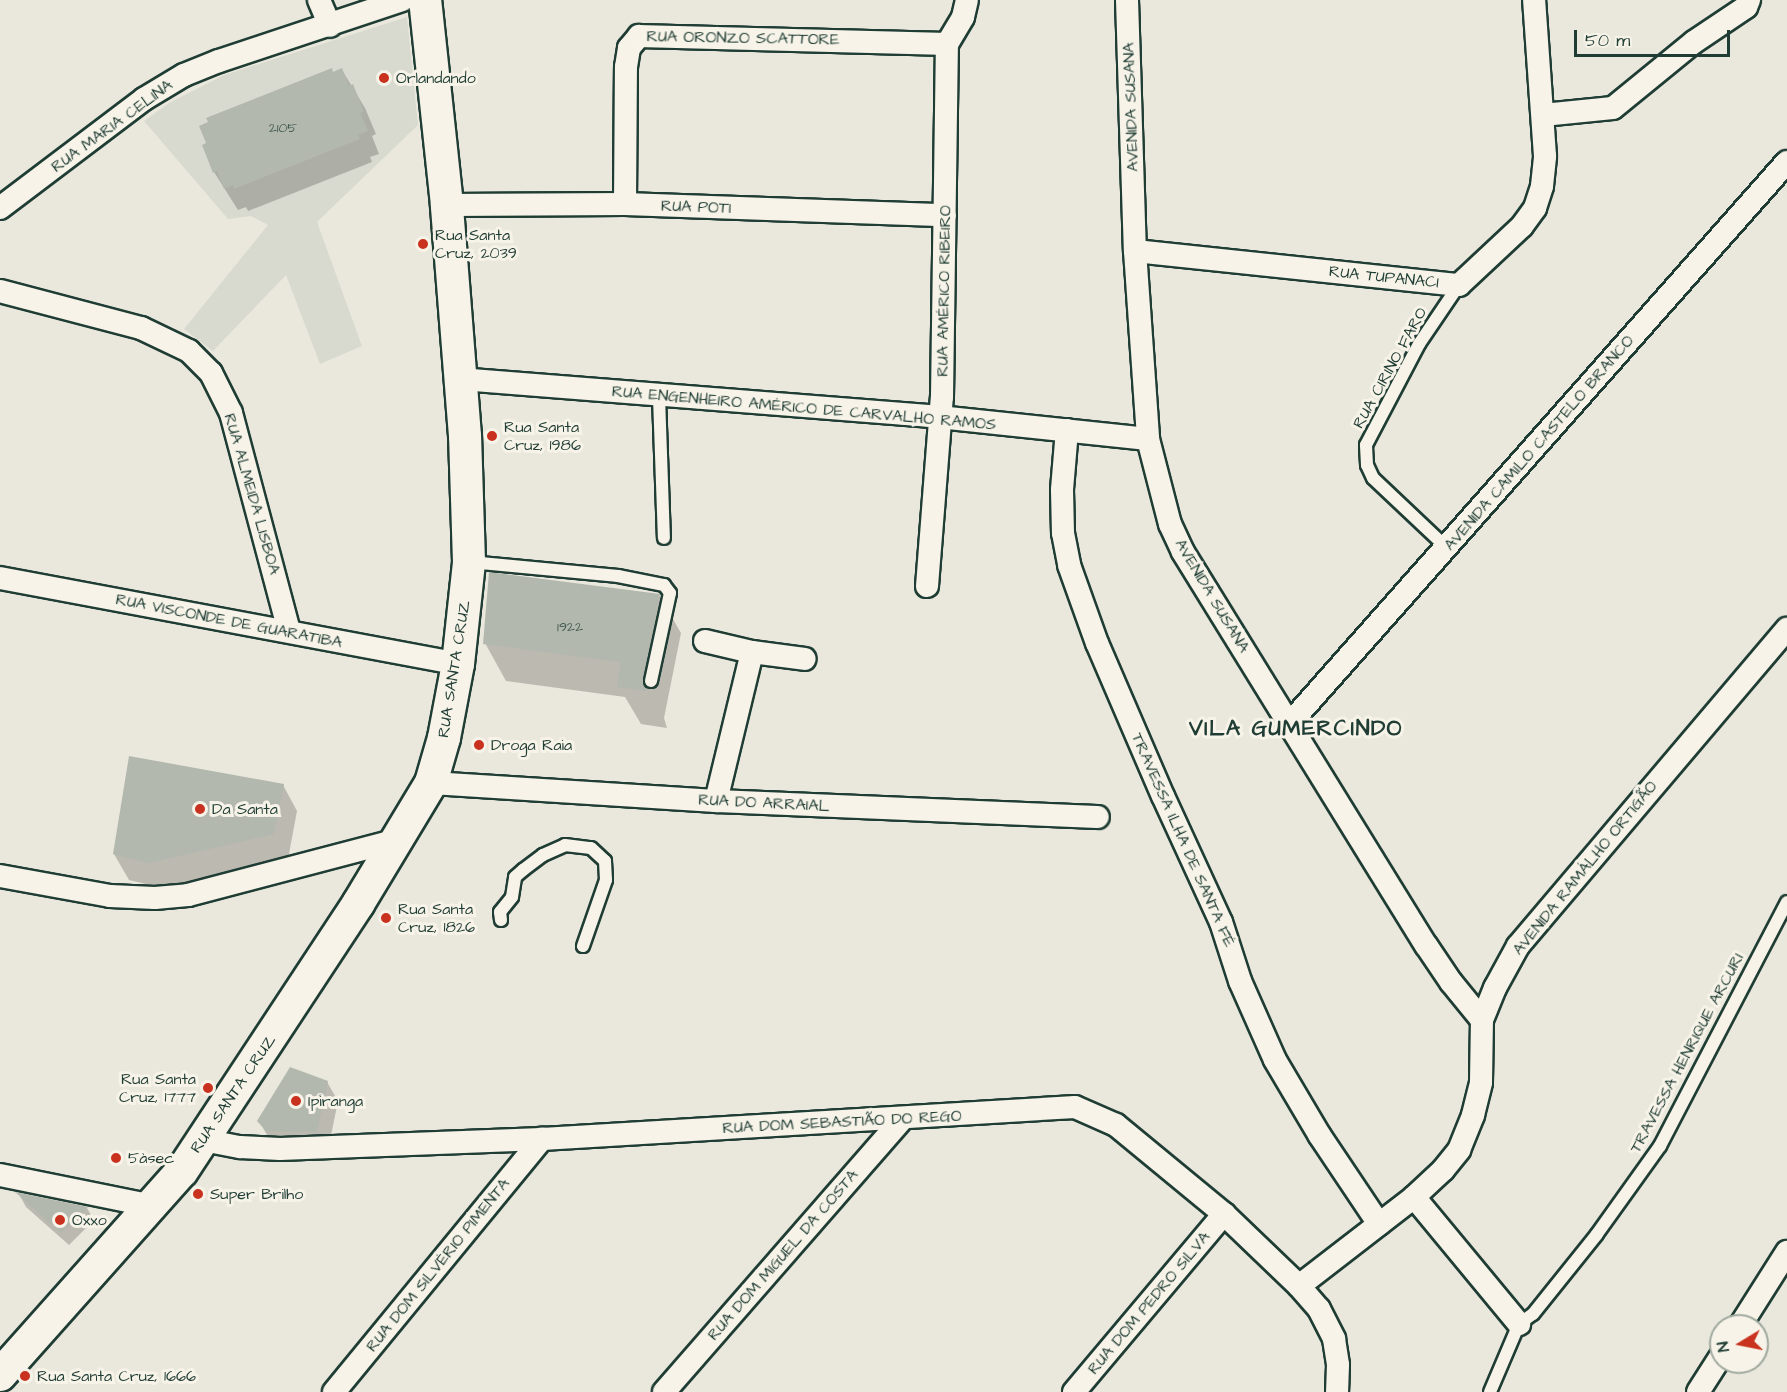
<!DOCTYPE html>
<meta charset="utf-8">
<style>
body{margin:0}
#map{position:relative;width:1787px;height:1392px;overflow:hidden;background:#eae8dd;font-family:"Architects Daughter",sans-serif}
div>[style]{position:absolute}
.built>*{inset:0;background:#d9dacf}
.shadow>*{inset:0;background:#0003}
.building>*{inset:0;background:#b2b8ae}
.roads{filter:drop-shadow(2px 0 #1f3d34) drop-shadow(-2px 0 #1f3d34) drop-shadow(0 2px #1f3d34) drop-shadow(0 -2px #1f3d34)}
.lane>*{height:12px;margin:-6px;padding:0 6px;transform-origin:6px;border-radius:6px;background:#f7f3e8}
.street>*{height:22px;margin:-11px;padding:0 11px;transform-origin:11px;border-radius:11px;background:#f7f3e8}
.secondary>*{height:32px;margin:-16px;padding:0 16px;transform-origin:16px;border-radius:16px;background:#f7f3e8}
.dots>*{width:16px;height:16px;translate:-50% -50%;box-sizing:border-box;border:3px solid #f7f3e8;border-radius:50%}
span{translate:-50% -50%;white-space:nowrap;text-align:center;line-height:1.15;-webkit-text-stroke:6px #f7f3e8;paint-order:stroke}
.number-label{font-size:14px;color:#445c52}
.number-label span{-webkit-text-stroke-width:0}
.street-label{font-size:16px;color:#1f3d34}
.poi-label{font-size:16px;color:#1f3d34}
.left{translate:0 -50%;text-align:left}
.right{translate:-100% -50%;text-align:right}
.district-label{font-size:22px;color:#1f3d34;font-weight:700;letter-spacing:1.5px}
.north{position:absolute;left:1709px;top:1314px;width:60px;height:60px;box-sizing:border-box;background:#f7f3e8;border:2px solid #a1aaa0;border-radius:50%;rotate:260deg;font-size:16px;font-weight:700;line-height:24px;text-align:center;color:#1f3d34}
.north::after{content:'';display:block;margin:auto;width:21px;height:27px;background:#c8321e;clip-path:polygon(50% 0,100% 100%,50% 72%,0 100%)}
.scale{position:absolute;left:1574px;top:30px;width:156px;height:27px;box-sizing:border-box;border:3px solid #1f3d34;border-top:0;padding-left:8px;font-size:18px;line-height:21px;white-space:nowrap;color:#1f3d34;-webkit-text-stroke:4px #f7f3e8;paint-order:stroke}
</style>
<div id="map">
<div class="built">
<i style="clip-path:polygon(407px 17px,418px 125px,317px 222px,362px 346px,320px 364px,286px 275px,213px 351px,184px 329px,268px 225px,251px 216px,228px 219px,144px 121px,169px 103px,224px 75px)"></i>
</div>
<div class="shadow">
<i style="clip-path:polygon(342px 70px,365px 108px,376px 134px,372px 136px,379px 154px,370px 157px,372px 162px,248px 211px,246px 207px,238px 210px,214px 172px,333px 73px)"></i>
<i style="clip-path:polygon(659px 595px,681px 633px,664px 718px,667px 728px,641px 724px,625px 697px,506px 681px,485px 643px)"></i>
<i style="clip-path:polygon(283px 785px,297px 811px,288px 859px,163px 888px,129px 880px,114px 854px)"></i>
<i style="clip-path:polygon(327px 1082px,338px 1101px,328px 1150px,270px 1140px,259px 1121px)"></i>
<i style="clip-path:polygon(19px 1194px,87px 1208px,94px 1220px,69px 1245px,26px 1207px)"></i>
</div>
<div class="building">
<i style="clip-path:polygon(332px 68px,333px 72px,342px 68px,349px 86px,353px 84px,364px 112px,360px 113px,368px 131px,358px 135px,360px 139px,234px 189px,233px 185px,224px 189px,217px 171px,213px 173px,202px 145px,206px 143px,199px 126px,208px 122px,206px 118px)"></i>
<i style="clip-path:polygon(489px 572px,660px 594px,643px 679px,647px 691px,617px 687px,621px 662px,483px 644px)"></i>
<i style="clip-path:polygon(129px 756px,284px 784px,274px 834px,148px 863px,113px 854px)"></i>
<i style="clip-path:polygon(290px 1067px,328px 1081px,317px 1132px,266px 1131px,257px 1121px)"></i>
<i style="clip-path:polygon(15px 1192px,88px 1207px,61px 1233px)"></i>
</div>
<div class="roads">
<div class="lane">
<i style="left:659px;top:397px;width:141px;rotate:88deg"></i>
<i style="left:1446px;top:547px;width:100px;rotate:-136.6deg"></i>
<i style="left:1373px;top:478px;width:14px;rotate:-115deg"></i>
<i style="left:1367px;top:465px;width:20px;rotate:-93deg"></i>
<i style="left:1366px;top:445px;width:114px;rotate:-62.3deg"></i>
<i style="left:1419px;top:344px;width:71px;rotate:-55.9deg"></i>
<i style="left:470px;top:562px;width:149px;rotate:5.4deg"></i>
<i style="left:618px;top:576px;width:47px;rotate:11.1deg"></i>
<i style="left:664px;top:585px;width:10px;rotate:53deg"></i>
<i style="left:670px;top:593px;width:90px;rotate:102.2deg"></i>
<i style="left:501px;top:920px;width:8px;rotate:-97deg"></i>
<i style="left:500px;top:912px;width:19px;rotate:-51deg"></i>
<i style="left:512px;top:897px;width:20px;rotate:-81deg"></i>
<i style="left:515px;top:877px;width:11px;rotate:-41deg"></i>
<i style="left:523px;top:870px;width:25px;rotate:-37deg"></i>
<i style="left:543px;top:855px;width:24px;rotate:-24deg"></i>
<i style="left:565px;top:845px;width:26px;rotate:7deg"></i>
<i style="left:591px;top:848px;width:19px;rotate:43deg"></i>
<i style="left:605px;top:861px;width:19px;rotate:87deg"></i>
<i style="left:606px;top:880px;width:70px;rotate:109.2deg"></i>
<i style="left:1490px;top:1392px;width:74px;rotate:-66.9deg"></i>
<i style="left:1519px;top:1324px;width:17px;rotate:-36deg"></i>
<i style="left:1533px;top:1314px;width:102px;rotate:-51.3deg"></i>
<i style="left:1597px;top:1234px;width:108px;rotate:-54.4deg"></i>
<i style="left:1660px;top:1146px;width:275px;rotate:-62.5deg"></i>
</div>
<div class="street">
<i style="left:319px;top:0;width:28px;rotate:67deg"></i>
<i style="left:1127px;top:0;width:251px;rotate:88.2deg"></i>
<i style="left:1135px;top:251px;width:188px;rotate:86deg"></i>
<i style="left:1148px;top:439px;width:88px;rotate:75.5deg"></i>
<i style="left:1170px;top:524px;width:31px;rotate:65deg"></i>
<i style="left:1183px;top:552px;width:462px;rotate:58.3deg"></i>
<i style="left:1426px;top:945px;width:45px;rotate:56deg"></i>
<i style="left:1451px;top:982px;width:49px;rotate:50.8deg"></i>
<i style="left:1543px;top:115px;width:70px;rotate:-5.7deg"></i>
<i style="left:1613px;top:108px;width:104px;rotate:-39.2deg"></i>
<i style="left:1694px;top:42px;width:63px;rotate:-33.9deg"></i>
<i style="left:1746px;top:7px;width:8px;rotate:-67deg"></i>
<i style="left:625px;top:204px;width:137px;rotate:-89.6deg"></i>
<i style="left:626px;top:67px;width:19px;rotate:-81deg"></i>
<i style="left:629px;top:48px;width:16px;rotate:-50deg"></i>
<i style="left:639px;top:36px;width:308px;rotate:1.5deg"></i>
<i style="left:447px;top:205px;width:178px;rotate:-0.3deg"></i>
<i style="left:625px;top:204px;width:320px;rotate:2deg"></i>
<i style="left:0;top:208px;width:181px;rotate:-37.1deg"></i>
<i style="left:144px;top:99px;width:47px;rotate:-31deg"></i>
<i style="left:184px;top:75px;width:38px;rotate:-22deg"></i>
<i style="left:219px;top:61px;width:193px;rotate:-18.4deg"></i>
<i style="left:1135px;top:251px;width:326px;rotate:6deg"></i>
<i style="left:1459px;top:285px;width:86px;rotate:-43.1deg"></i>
<i style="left:1522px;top:226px;width:22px;rotate:-54deg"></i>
<i style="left:1535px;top:208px;width:23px;rotate:-72deg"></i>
<i style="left:1542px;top:186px;width:30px;rotate:-84deg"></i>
<i style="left:1545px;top:156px;width:156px;rotate:-94deg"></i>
<i style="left:0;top:291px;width:146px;rotate:14.7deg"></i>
<i style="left:141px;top:328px;width:53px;rotate:25.6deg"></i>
<i style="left:189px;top:351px;width:31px;rotate:45deg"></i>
<i style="left:211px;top:373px;width:45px;rotate:63.4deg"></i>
<i style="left:231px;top:413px;width:226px;rotate:75.1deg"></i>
<i style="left:460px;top:379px;width:481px;rotate:4.5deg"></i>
<i style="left:939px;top:417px;width:210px;rotate:6deg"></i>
<i style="left:1067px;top:430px;width:60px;rotate:94.8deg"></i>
<i style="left:1062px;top:490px;width:43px;rotate:88.7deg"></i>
<i style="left:1063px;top:533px;width:33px;rotate:79deg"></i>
<i style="left:1069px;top:565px;width:83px;rotate:70.3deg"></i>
<i style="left:1097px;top:643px;width:167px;rotate:66.7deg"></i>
<i style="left:1163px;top:796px;width:139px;rotate:65.3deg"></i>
<i style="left:1221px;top:922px;width:62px;rotate:72.1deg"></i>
<i style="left:1240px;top:981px;width:86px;rotate:66.1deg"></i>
<i style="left:1275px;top:1060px;width:88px;rotate:59.4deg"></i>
<i style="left:1320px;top:1136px;width:106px;rotate:56.2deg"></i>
<i style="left:0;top:578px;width:466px;rotate:10.6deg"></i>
<i style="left:927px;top:586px;width:190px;rotate:-85.5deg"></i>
<i style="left:942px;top:397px;width:353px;rotate:-89.2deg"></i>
<i style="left:947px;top:44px;width:31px;rotate:-59deg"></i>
<i style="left:963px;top:17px;width:17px;rotate:-77deg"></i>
<i style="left:705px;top:641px;width:48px;rotate:13.2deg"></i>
<i style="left:752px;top:652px;width:53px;rotate:7.5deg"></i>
<i style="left:1291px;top:722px;width:748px;rotate:-48.47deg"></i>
<i style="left:431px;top:783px;width:286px;rotate:3.6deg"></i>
<i style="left:716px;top:801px;width:382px;rotate:2.4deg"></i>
<i style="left:716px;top:801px;width:153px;rotate:-76.4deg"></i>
<i style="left:0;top:876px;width:112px;rotate:10.3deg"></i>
<i style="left:110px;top:896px;width:45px;rotate:2.5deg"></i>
<i style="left:155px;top:898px;width:33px;rotate:-5deg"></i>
<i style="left:188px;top:895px;width:216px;rotate:-14.7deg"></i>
<i style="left:203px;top:1140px;width:38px;rotate:11deg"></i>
<i style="left:240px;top:1147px;width:40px;rotate:2.9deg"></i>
<i style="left:280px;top:1149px;width:262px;rotate:-2.2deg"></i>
<i style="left:542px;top:1139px;width:534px;rotate:-3.44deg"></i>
<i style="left:1075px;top:1107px;width:45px;rotate:23.7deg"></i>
<i style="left:1116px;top:1125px;width:140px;rotate:39.5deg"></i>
<i style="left:1224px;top:1214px;width:104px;rotate:43.8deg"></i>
<i style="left:1299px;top:1286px;width:30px;rotate:49deg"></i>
<i style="left:1319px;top:1309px;width:34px;rotate:63deg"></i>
<i style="left:1334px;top:1339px;width:26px;rotate:81deg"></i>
<i style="left:1338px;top:1365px;width:27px;rotate:92deg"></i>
<i style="left:0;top:1175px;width:155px;rotate:11.5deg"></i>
<i style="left:1414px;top:1197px;width:165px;rotate:50.4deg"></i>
<i style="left:1299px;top:1286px;width:145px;rotate:-37.7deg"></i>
<i style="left:1414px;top:1197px;width:40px;rotate:-43deg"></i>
<i style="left:1443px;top:1170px;width:26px;rotate:-51deg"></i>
<i style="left:1459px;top:1150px;width:38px;rotate:-68deg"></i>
<i style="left:1473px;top:1115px;width:34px;rotate:-76deg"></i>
<i style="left:1481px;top:1082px;width:62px;rotate:-89.1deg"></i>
<i style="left:1482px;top:1020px;width:35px;rotate:-68deg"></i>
<i style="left:1495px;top:988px;width:48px;rotate:-61.3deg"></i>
<i style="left:1518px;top:946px;width:416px;rotate:-49.7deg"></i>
<i style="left:1740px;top:1326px;width:88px;rotate:-57.6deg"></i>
<i style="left:334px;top:1392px;width:328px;rotate:-50.6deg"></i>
<i style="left:664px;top:1392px;width:362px;rotate:-48.9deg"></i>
<i style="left:1074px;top:1392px;width:233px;rotate:-49.9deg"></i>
<i style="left:1698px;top:1392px;width:43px;rotate:-57.4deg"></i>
</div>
<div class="secondary">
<i style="left:0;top:1375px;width:273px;rotate:-48.3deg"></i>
<i style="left:182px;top:1171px;width:320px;rotate:-56.6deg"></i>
<i style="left:358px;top:904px;width:141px;rotate:-58.9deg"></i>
<i style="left:431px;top:783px;width:47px;rotate:-73.9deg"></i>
<i style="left:444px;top:738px;width:75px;rotate:-79.3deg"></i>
<i style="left:458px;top:664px;width:103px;rotate:-83.8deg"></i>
<i style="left:469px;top:562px;width:126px;rotate:-91.8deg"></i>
<i style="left:465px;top:436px;width:232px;rotate:-94.5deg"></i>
<i style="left:447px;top:205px;width:206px;rotate:-96.1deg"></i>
</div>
</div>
<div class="dots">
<i style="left:384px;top:78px;background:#c8321e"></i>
<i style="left:423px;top:244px;background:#c8321e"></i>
<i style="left:492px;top:436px;background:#c8321e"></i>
<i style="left:479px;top:745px;background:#c8321e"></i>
<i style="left:200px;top:809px;background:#c8321e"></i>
<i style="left:386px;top:918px;background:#c8321e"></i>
<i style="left:208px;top:1088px;background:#c8321e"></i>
<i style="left:296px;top:1101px;background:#c8321e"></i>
<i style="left:116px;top:1158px;background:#c8321e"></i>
<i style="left:198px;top:1194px;background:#c8321e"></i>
<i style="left:60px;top:1220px;background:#c8321e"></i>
<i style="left:25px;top:1376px;background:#c8321e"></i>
</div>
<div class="number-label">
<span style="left:283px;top:128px">2105</span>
<span style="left:570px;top:627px">1922</span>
</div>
<div class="street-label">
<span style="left:743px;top:38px;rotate:1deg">RUA ORONZO SCATTORE</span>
<span style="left:1131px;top:107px;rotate:-92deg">AVENIDA SUSANA</span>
<span style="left:112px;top:126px;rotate:-36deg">RUA MARIA CELINA</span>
<span style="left:696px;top:207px;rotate:2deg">RUA POTI</span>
<span style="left:1384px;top:277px;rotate:6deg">RUA TUPANACI</span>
<span style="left:944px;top:291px;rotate:-89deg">RUA AMÉRICO RIBEIRO</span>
<span style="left:1390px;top:368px;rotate:-61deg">RUA CIRINO FARO</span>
<span style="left:804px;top:408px;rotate:5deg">RUA ENGENHEIRO AMÉRICO DE CARVALHO RAMOS</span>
<span style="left:1539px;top:443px;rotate:-49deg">AVENIDA CAMILO CASTELO BRANCO</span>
<span style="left:252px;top:494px;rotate:74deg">RUA ALMEIDA LISBOA</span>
<span style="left:1212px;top:596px;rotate:59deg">AVENIDA SUSANA</span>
<span style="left:229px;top:621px;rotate:11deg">RUA VISCONDE DE GUARATIBA</span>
<span style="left:454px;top:669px;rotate:-81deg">RUA SANTA CRUZ</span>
<span style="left:764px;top:803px;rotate:3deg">RUA DO ARRAIAL</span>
<span style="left:1183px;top:840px;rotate:66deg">TRAVESSA ILHA DE SANTA FÉ</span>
<span style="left:1585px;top:868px;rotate:-51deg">AVENIDA RAMÁLHO ORTIGÃO</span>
<span style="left:1687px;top:1053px;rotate:-62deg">TRAVESSA HENRIQUE ARCURI</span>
<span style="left:233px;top:1094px;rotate:-56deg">RUA SANTA CRUZ</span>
<span style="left:842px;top:1122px;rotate:-3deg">RUA DOM SEBASTIÃO DO REGO</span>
<span style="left:783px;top:1255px;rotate:-49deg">RUA DOM MIGUEL DA COSTA</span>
<span style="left:438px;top:1265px;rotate:-51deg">RUA DOM SILVÉRIO PIMENTA</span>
<span style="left:1149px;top:1303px;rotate:-50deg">RUA DOM PEDRO SILVA</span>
</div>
<div class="poi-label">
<span class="left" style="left:396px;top:78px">Orlandando</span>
<span class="left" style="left:435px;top:244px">Rua Santa<br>Cruz, 2039</span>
<span class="left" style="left:504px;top:436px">Rua Santa<br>Cruz, 1986</span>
<span class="left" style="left:491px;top:745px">Droga Raia</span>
<span class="left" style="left:212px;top:809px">Da Santa</span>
<span class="left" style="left:398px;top:918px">Rua Santa<br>Cruz, 1826</span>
<span class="right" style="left:196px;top:1088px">Rua Santa<br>Cruz, 1777</span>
<span class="left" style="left:308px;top:1101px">Ipiranga</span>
<span class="left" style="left:128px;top:1158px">5àsec</span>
<span class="left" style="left:210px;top:1194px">Super Brilho</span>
<span class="left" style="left:72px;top:1220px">Oxxo</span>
<span class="left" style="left:37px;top:1376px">Rua Santa Cruz, 1666</span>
</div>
<div class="district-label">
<span style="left:1296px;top:729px">VILA GUMERCINDO</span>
</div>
<div class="north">N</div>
<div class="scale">50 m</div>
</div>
